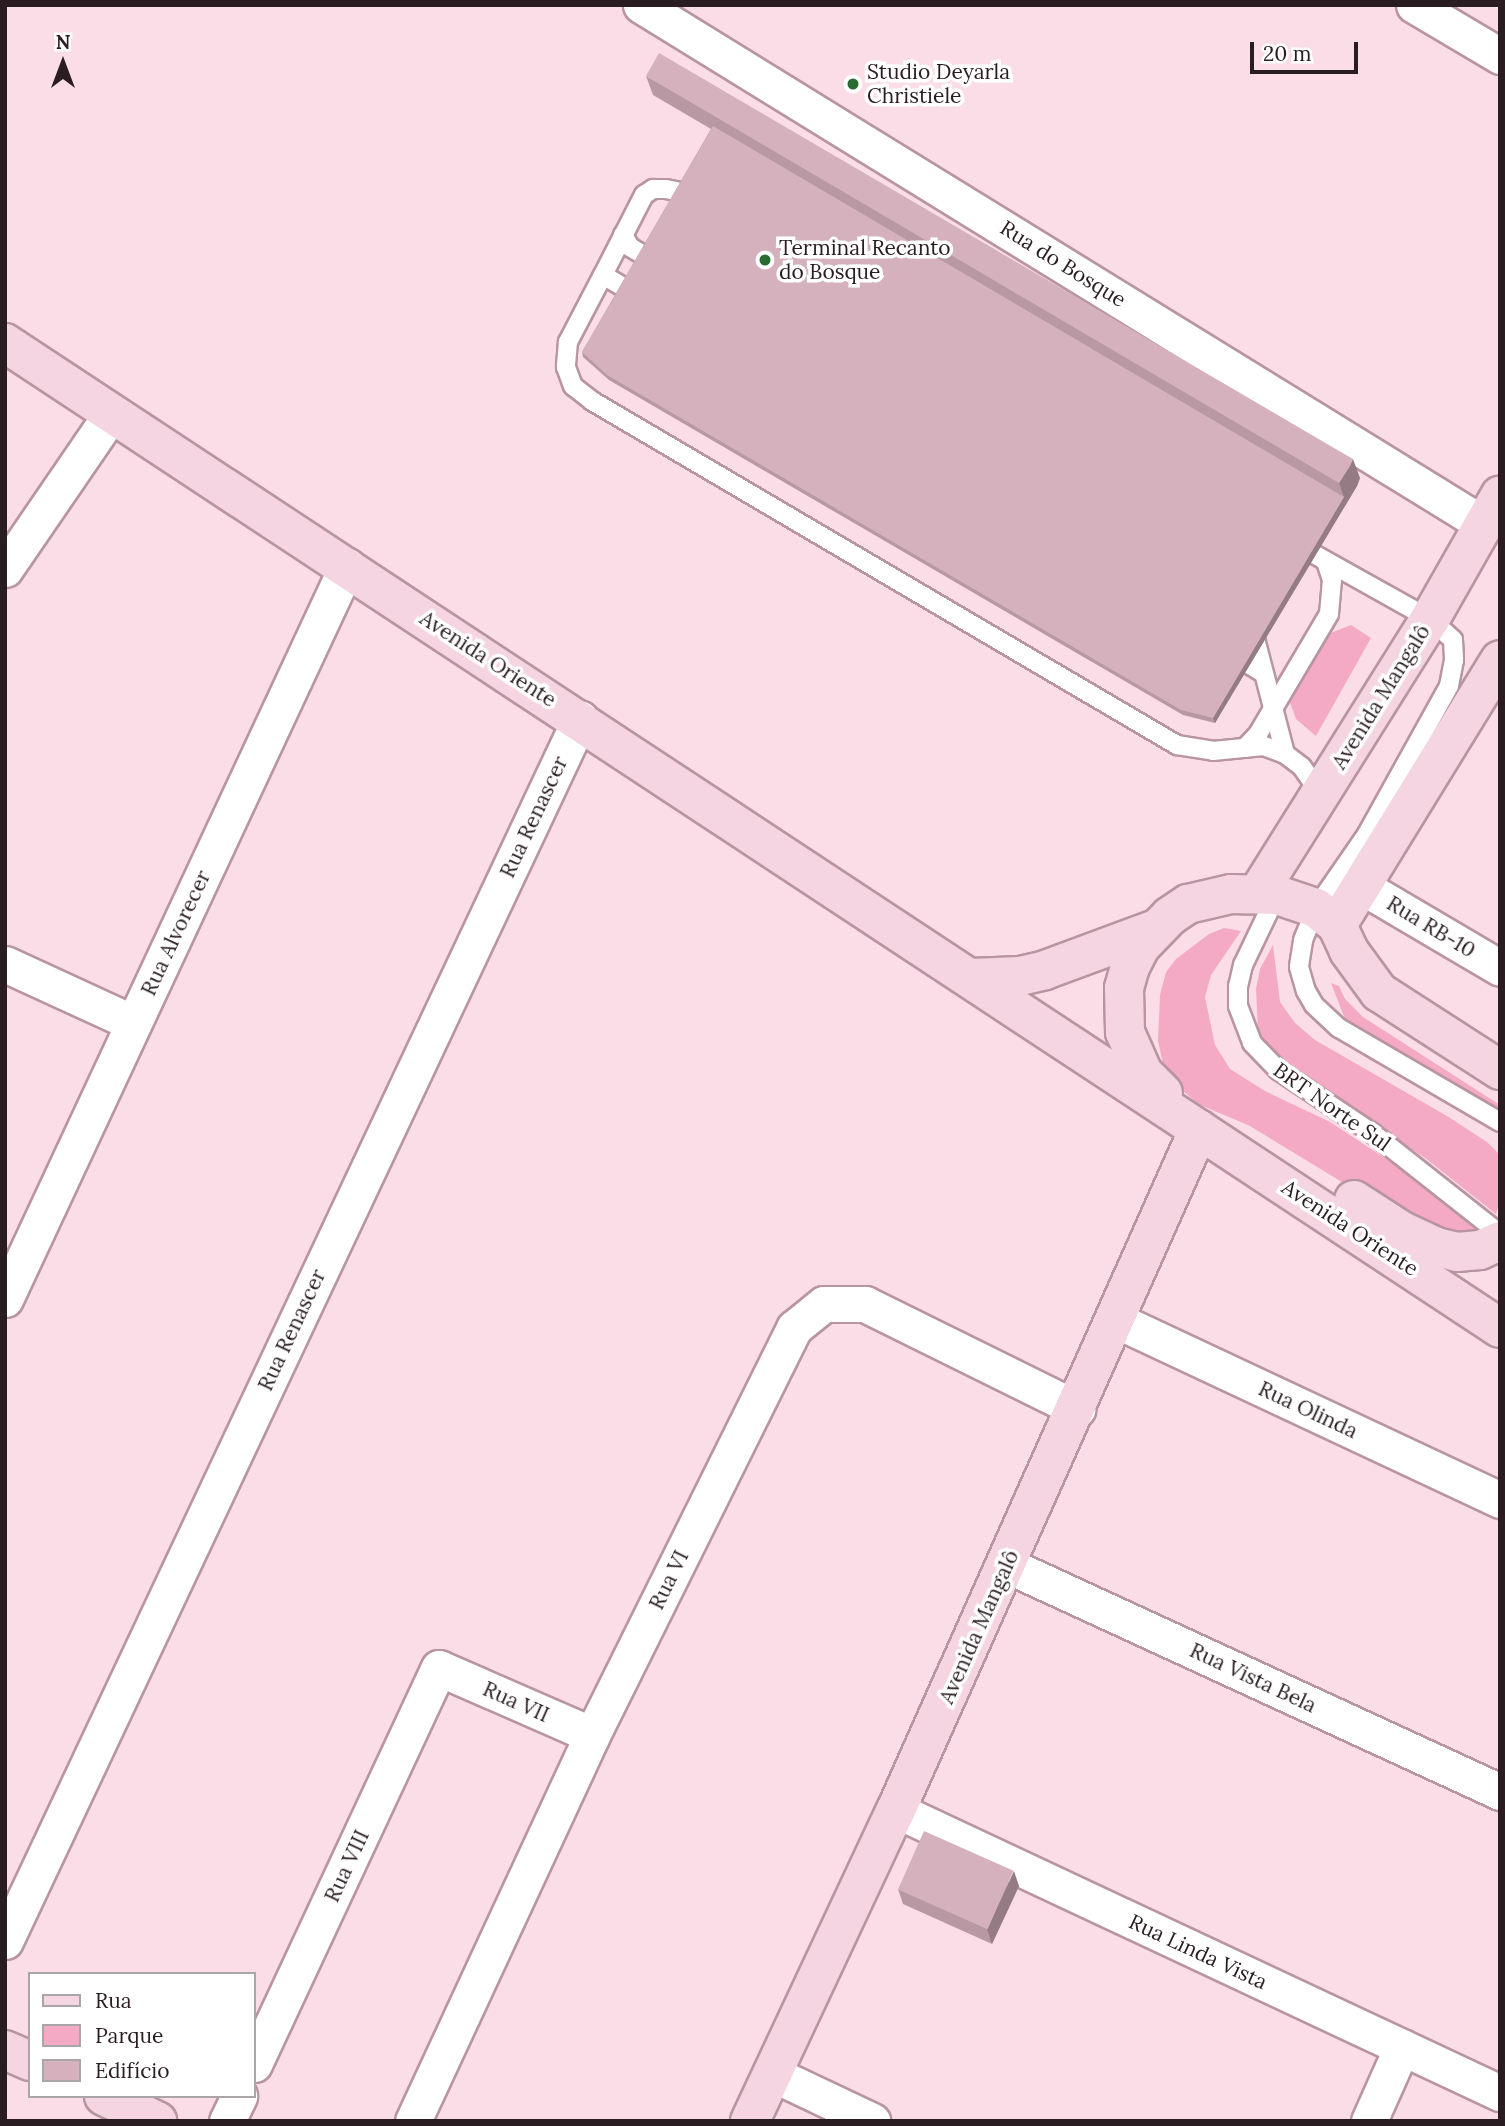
<!DOCTYPE html>
<meta charset="utf-8">
<style>
body{margin:0}
#map{position:relative;width:1505px;height:2126px;overflow:hidden;background:#fbdde7;font-family:Lora,serif}
div>[style]{position:absolute}
.green>*{inset:0;background:#f4aac4}
.roads{filter:drop-shadow(2px 0 #b895a1) drop-shadow(-2px 0 #b895a1) drop-shadow(0 2px #b895a1) drop-shadow(0 -2px #b895a1)}
.lane>*{height:18px;margin:-9px;padding:0 9px;transform-origin:9px;border-radius:9px;background:#fff}
.street>*{height:35px;margin:-17.5px;padding:0 17.5px;transform-origin:17.5px;border-radius:17.5px;background:#fff}
.secondary>*{height:38px;margin:-19px;padding:0 19px;transform-origin:19px;border-radius:19px;background:#f4d5e1}
.wall>*{inset:0;background:#b798a3}
.shaded-wall>*{inset:0;background:#957c84}
.building>*{inset:0;background:#d5b1bd;transform-origin:0 0}
.dots>*{width:19px;height:19px;translate:-50% -50%;box-sizing:border-box;border:4px solid #fff;border-radius:50%}
span{translate:-50% -50%;white-space:nowrap;text-align:center;line-height:1.15;-webkit-text-stroke:7px #fff;paint-order:stroke}
.poi-label{font-size:21px;color:#2a1d22}
.left{translate:0 -50%;text-align:left}
.street-label{font-size:21px;color:#2a1d22}
.frame{position:absolute;inset:0;border:7px solid #2a1d22;pointer-events:none}
.legend{position:absolute;left:28px;top:1972px;width:228px;height:126px;box-sizing:border-box;background:#fff;border:2px solid #aaa5a7;margin:0;padding:9px 12px;list-style:none;font-size:21px;color:#2a1d22}
.legend li{display:flex;align-items:center;gap:14px;height:35px}
.legend b{width:35px;border:2px solid #aaa5a7}
.north{position:absolute;left:28px;top:28px;width:70px;height:70px;-webkit-text-stroke:5px #fff;paint-order:stroke;rotate:0deg;font-size:19px;font-weight:700;line-height:28px;text-align:center;color:#2a1d22}
.north::after{content:'';display:block;margin:auto;width:24px;height:32px;background:#2a1d22;clip-path:polygon(50% 0,100% 100%,50% 72%,0 100%)}
.scale{position:absolute;left:1250px;top:42px;width:108px;height:32px;box-sizing:border-box;border:4px solid #2a1d22;border-top:0;padding-left:9px;font-size:21px;line-height:24px;white-space:nowrap;color:#2a1d22;-webkit-text-stroke:5px #fff;paint-order:stroke}
</style>
<div id="map">
<div class="green">
<i style="clip-path:polygon(1351px 625px,1371px 638px,1316px 736px,1296px 719px,1289px 700px,1296px 683px,1318px 645px,1328px 634px)"></i>
<i style="clip-path:polygon(1224px 928px,1241px 931px,1211px 975px,1205px 997px,1215px 1045px,1230px 1069px,1265px 1091px,1330px 1122px,1403px 1170px,1486px 1235px,1463px 1240px,1355px 1190px,1250px 1126px,1198px 1104px,1180px 1088px,1163px 1064px,1158px 1041px,1160px 995px,1166px 972px,1176px 959px,1209px 934px)"></i>
<i style="clip-path:polygon(1273px 945px,1280px 1002px,1295px 1023px,1315px 1040px,1447px 1116px,1487px 1142px,1499px 1154px,1500px 1200px,1496px 1214px,1429px 1161px,1281px 1060px,1265px 1042px,1258px 1031px,1256px 989px,1260px 969px)"></i>
<i style="clip-path:polygon(1331px 983px,1339px 986px,1345px 999px,1363px 1017px,1500px 1105px,1500px 1118px,1354px 1031px,1345px 1019px)"></i>
</div>
<div class="roads">
<div class="lane">
<i style="left:623px;top:235px;width:14px;rotate:60deg"></i>
<i style="left:630px;top:247px;width:35px;rotate:31deg"></i>
<i style="left:603px;top:275px;width:76px;rotate:117.6deg"></i>
<i style="left:568px;top:342px;width:25px;rotate:95deg"></i>
<i style="left:566px;top:367px;width:20px;rotate:70deg"></i>
<i style="left:573px;top:386px;width:24px;rotate:38deg"></i>
<i style="left:592px;top:401px;width:679px;rotate:30.46deg"></i>
<i style="left:1177px;top:745px;width:36px;rotate:9deg"></i>
<i style="left:1213px;top:751px;width:51px;rotate:-5.6deg"></i>
<i style="left:1264px;top:746px;width:22px;rotate:21deg"></i>
<i style="left:1285px;top:754px;width:21px;rotate:37deg"></i>
<i style="left:1302px;top:767px;width:33px;rotate:55deg"></i>
<i style="left:640px;top:297px;width:43px;rotate:-149.3deg"></i>
<i style="left:603px;top:275px;width:90px;rotate:-62.9deg"></i>
<i style="left:644px;top:195px;width:11px;rotate:-34deg"></i>
<i style="left:653px;top:189px;width:13px"></i>
<i style="left:666px;top:189px;width:14px;rotate:12deg"></i>
<i style="left:680px;top:192px;width:18px;rotate:29deg"></i>
<i style="left:1294px;top:543px;width:156px;rotate:29.2deg"></i>
<i style="left:1430px;top:619px;width:31px;rotate:42deg"></i>
<i style="left:1453px;top:640px;width:20px;rotate:87deg"></i>
<i style="left:1454px;top:660px;width:26px;rotate:101deg"></i>
<i style="left:1449px;top:686px;width:169px;rotate:119deg"></i>
<i style="left:1367px;top:834px;width:90px;rotate:124.6deg"></i>
<i style="left:1316px;top:908px;width:35px;rotate:112deg"></i>
<i style="left:1303px;top:941px;width:26px;rotate:99deg"></i>
<i style="left:1299px;top:967px;width:25px;rotate:74deg"></i>
<i style="left:1306px;top:991px;width:16px;rotate:60deg"></i>
<i style="left:1314px;top:1005px;width:34px;rotate:43deg"></i>
<i style="left:1339px;top:1028px;width:186px;rotate:30.3deg"></i>
<i style="left:1252px;top:627px;width:131px;rotate:75.4deg"></i>
<i style="left:1230px;top:653px;width:39px;rotate:31deg"></i>
<i style="left:1245px;top:748px;width:19px;rotate:-47deg"></i>
<i style="left:1258px;top:734px;width:139px;rotate:-59.4deg"></i>
<i style="left:1329px;top:614px;width:34px;rotate:-85deg"></i>
<i style="left:1332px;top:580px;width:19px;rotate:-108deg"></i>
<i style="left:1278px;top:892px;width:81px;rotate:115.6deg"></i>
<i style="left:1243px;top:965px;width:22px;rotate:103deg"></i>
<i style="left:1238px;top:986px;width:20px;rotate:90deg"></i>
<i style="left:1238px;top:1006px;width:40px;rotate:69deg"></i>
<i style="left:1252px;top:1043px;width:37px;rotate:46deg"></i>
<i style="left:1278px;top:1070px;width:112px;rotate:33.7deg"></i>
<i style="left:1371px;top:1132px;width:164px;rotate:38.3deg"></i>
</div>
<div class="street">
<i style="left:641px;top:5px;width:989px;rotate:31.65deg"></i>
<i style="left:1414px;top:5px;width:100px;rotate:30.7deg"></i>
<i style="left:5px;top:569px;width:189px;rotate:-55.6deg"></i>
<i style="left:1361px;top:886px;width:161px;rotate:30.5deg"></i>
<i style="left:5px;top:964px;width:141px;rotate:24.7deg"></i>
<i style="left:5px;top:1299px;width:809px;rotate:-64.99deg"></i>
<i style="left:1116px;top:1320px;width:424px;rotate:25.1deg"></i>
<i style="left:1007px;top:1565px;width:543px;rotate:24.72deg"></i>
<i style="left:896px;top:1810px;width:667px;rotate:25.11deg"></i>
<i style="left:5px;top:1941px;width:1351px;rotate:-64.8deg"></i>
<i style="left:254px;top:2064px;width:437px;rotate:-65deg"></i>
<i style="left:439px;top:1668px;width:167px;rotate:23.6deg"></i>
<i style="left:773px;top:2074px;width:110px;rotate:25.4deg"></i>
<i style="left:227px;top:2121px;width:28px;rotate:-64deg"></i>
<i style="left:413px;top:2121px;width:425px;rotate:-65.1deg"></i>
<i style="left:592px;top:1735px;width:454px;rotate:-63.6deg"></i>
<i style="left:794px;top:1328px;width:38px;rotate:-39deg"></i>
<i style="left:824px;top:1304px;width:41px"></i>
<i style="left:865px;top:1304px;width:237px;rotate:26.3deg"></i>
<i style="left:1369px;top:2121px;width:81px;rotate:-66deg"></i>
</div>
<div class="secondary">
<i style="left:5px;top:343px;width:1790px;rotate:33.38deg"></i>
<i style="left:1258px;top:893px;width:324px;rotate:-57.9deg"></i>
<i style="left:1430px;top:619px;width:142px;rotate:-60.4deg"></i>
<i style="left:1337px;top:925px;width:311px;rotate:-58.4deg"></i>
<i style="left:970px;top:978px;width:50px;rotate:-2.3deg"></i>
<i style="left:1020px;top:976px;width:26px;rotate:-13deg"></i>
<i style="left:1045px;top:970px;width:115px;rotate:-20.3deg"></i>
<i style="left:1163px;top:1093px;width:28px;rotate:-135deg"></i>
<i style="left:1143px;top:1073px;width:45px;rotate:-113.7deg"></i>
<i style="left:1125px;top:1032px;width:44px;rotate:-91.3deg"></i>
<i style="left:1124px;top:988px;width:22px;rotate:-74deg"></i>
<i style="left:1130px;top:967px;width:22px;rotate:-63deg"></i>
<i style="left:1140px;top:947px;width:43px;rotate:-45.9deg"></i>
<i style="left:1170px;top:916px;width:22px;rotate:-34deg"></i>
<i style="left:1188px;top:904px;width:44px;rotate:-13.1deg"></i>
<i style="left:1231px;top:894px;width:46px;rotate:1.2deg"></i>
<i style="left:1277px;top:895px;width:41px;rotate:18.4deg"></i>
<i style="left:1316px;top:908px;width:27px;rotate:39deg"></i>
<i style="left:1337px;top:925px;width:29px;rotate:65deg"></i>
<i style="left:1349px;top:951px;width:51px;rotate:53.8deg"></i>
<i style="left:1379px;top:992px;width:144px;rotate:32.8deg"></i>
<i style="left:1354px;top:1200px;width:57px;rotate:32.9deg"></i>
<i style="left:1402px;top:1231px;width:38px;rotate:25deg"></i>
<i style="left:1436px;top:1247px;width:22px;rotate:13deg"></i>
<i style="left:1457px;top:1252px;width:23px;rotate:-5deg"></i>
<i style="left:1480px;top:1250px;width:22px;rotate:-24deg"></i>
<i style="left:5px;top:2050px;width:27px;rotate:24deg"></i>
<i style="left:104px;top:2096px;width:59px;rotate:25.3deg"></i>
<i style="left:750px;top:2121px;width:344px;rotate:-64.9deg"></i>
<i style="left:896px;top:1810px;width:745px;rotate:-66.01deg"></i>
</div>
</div>
<div class="wall">
<i style="clip-path:polygon(646px 76px,1360px 478px,1357px 486px,1215px 723px,1183px 715px,609px 380px,583px 357px,582px 352px,711px 129px,653px 95px)"></i>
<i style="clip-path:polygon(1019px 1886px,992px 1944px,903px 1904px,898px 1889px)"></i>
</div>
<div class="shaded-wall">
<i style="clip-path:polygon(1353px 459px,1360px 478px,1357px 486px,1215px 723px,1213px 718px,1344px 497px,1339px 483px)"></i>
<i style="clip-path:polygon(1014px 1871px,1019px 1886px,992px 1944px,987px 1929px)"></i>
</div>
<div class="building">
<i style="clip-path:polygon(659px 53px,1353px 459px,1350px 466px,1339px 483px,646px 76px)"></i>
<i style="clip-path:polygon(713px 126px,1344px 497px,1213px 718px,1181px 710px,607px 375px,582px 352px)"></i>
<i style="left:924px;top:1831px;width:98px;height:64px;rotate:24deg"></i>
</div>
<div class="dots">
<i style="left:853px;top:84px;background:#2a6a33"></i>
<i style="left:765px;top:260px;background:#2a6a33"></i>
</div>
<div class="poi-label">
<span class="left" style="left:867px;top:84px">Studio Deyarla<br>Christiele</span>
<span class="left" style="left:779px;top:260px">Terminal Recanto<br>do Bosque</span>
</div>
<div class="street-label">
<span style="left:1063px;top:264px;rotate:32deg">Rua do Bosque</span>
<span style="left:488px;top:659px;rotate:33deg">Avenida Oriente</span>
<span style="left:1381px;top:697px;rotate:-58deg">Avenida Mangalô</span>
<span style="left:534px;top:817px;rotate:-65deg">Rua Renascer</span>
<span style="left:1431px;top:927px;rotate:31deg">Rua RB-10</span>
<span style="left:176px;top:933px;rotate:-65deg">Rua Alvorecer</span>
<span style="left:1332px;top:1107px;rotate:35deg">BRT Norte Sul</span>
<span style="left:1350px;top:1228px;rotate:33deg">Avenida Oriente</span>
<span style="left:292px;top:1330px;rotate:-65deg">Rua Renascer</span>
<span style="left:1308px;top:1410px;rotate:25deg">Rua Olinda</span>
<span style="left:669px;top:1580px;rotate:-64deg">Rua VI</span>
<span style="left:979px;top:1627px;rotate:-66deg">Avenida Mangalô</span>
<span style="left:1253px;top:1678px;rotate:25deg">Rua Vista Bela</span>
<span style="left:516px;top:1702px;rotate:24deg">Rua VII</span>
<span style="left:347px;top:1866px;rotate:-65deg">Rua VIII</span>
<span style="left:1198px;top:1952px;rotate:25deg">Rua Linda Vista</span>
</div>
<div class="frame"></div>
<ul class="legend">
<li><b style="height:9px;background:#f4d5e1"></b>Rua</li>
<li><b style="height:19px;background:#f4aac4"></b>Parque</li>
<li><b style="height:19px;background:#d5b1bd"></b>Edifício</li>
</ul>
<div class="north">N</div>
<div class="scale">20 m</div>
</div>
